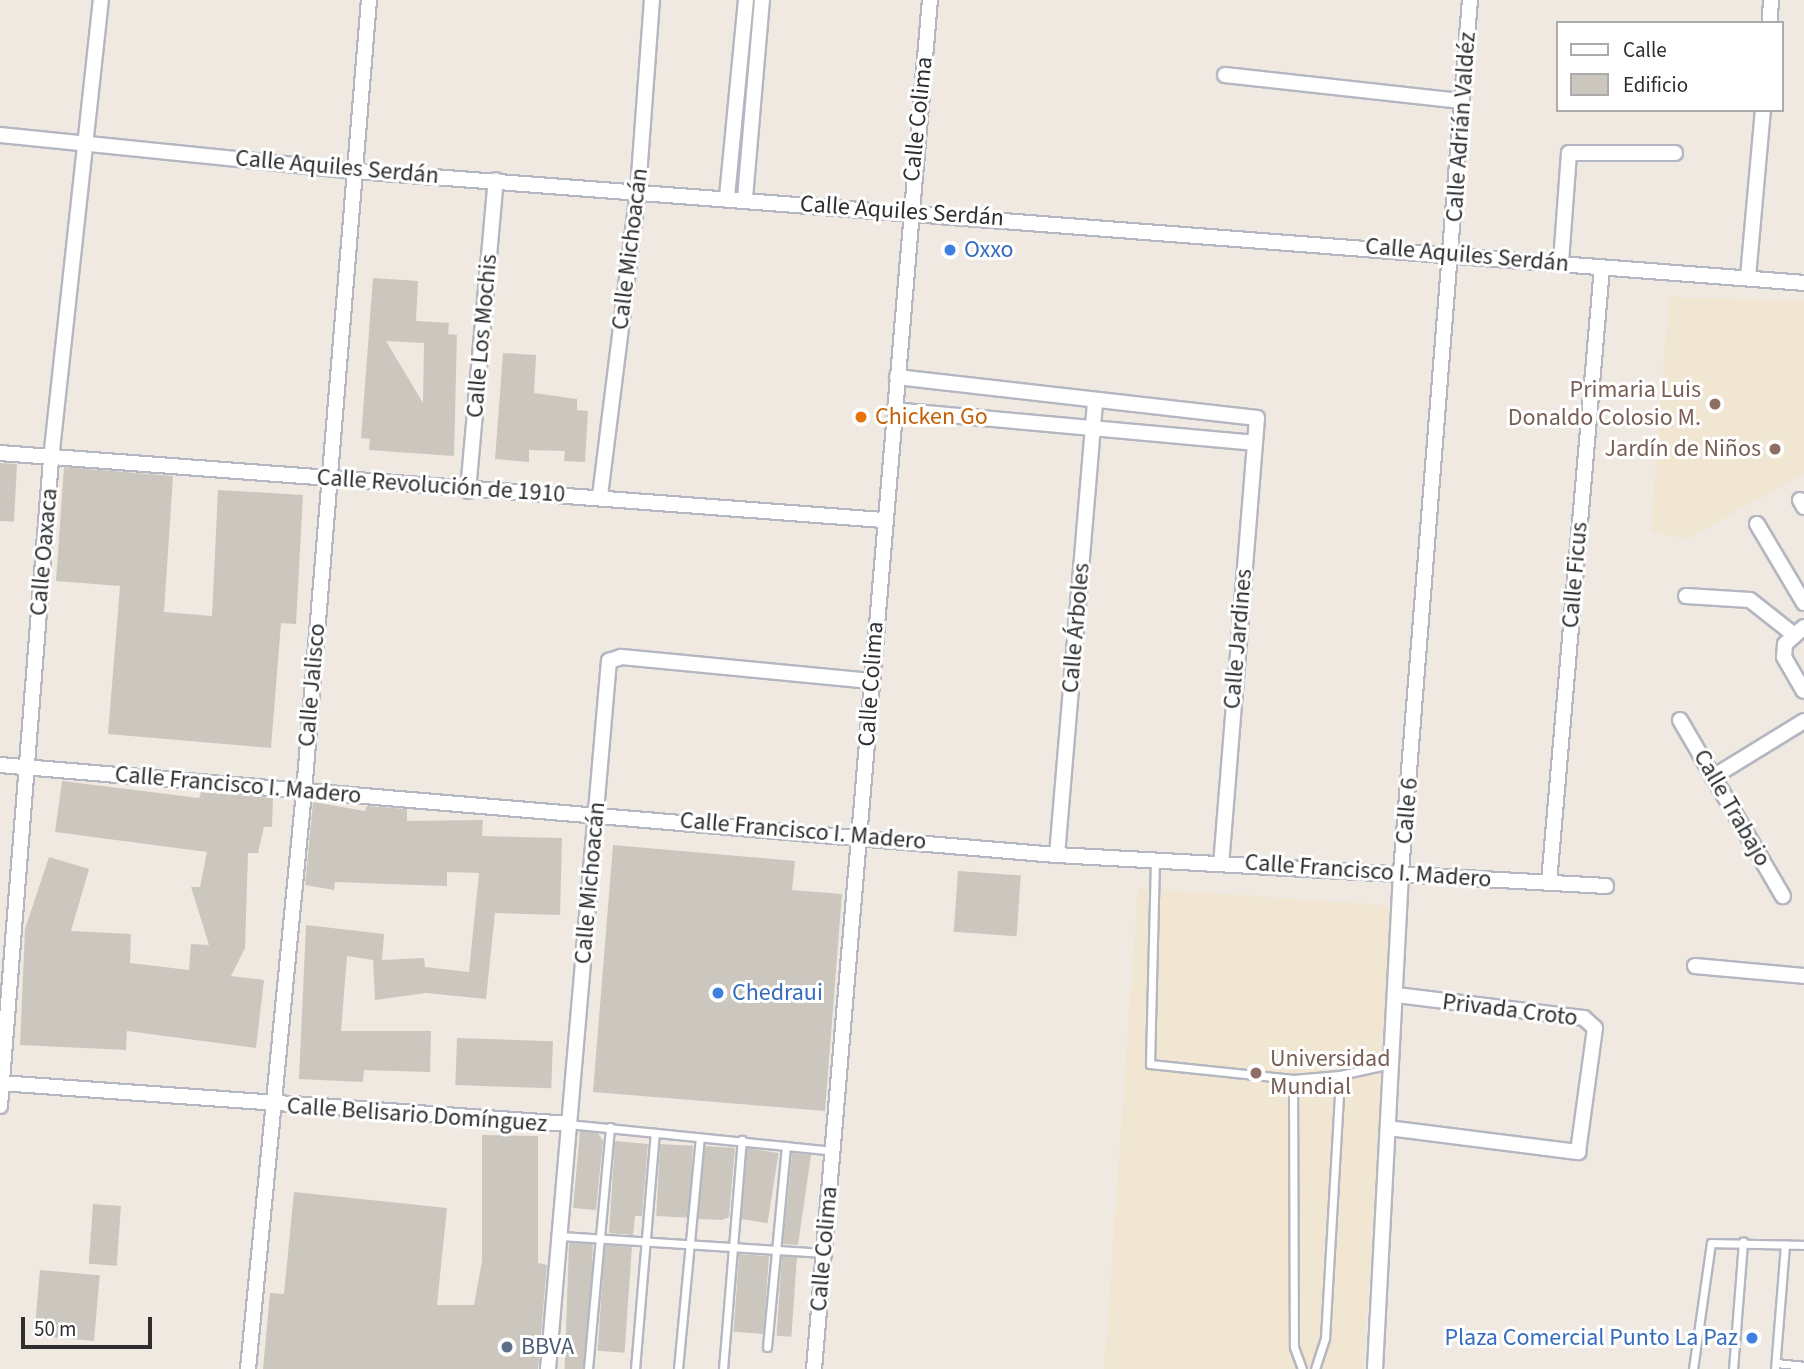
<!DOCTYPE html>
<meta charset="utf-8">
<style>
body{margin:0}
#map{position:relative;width:1804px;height:1369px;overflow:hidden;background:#efe9e1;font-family:"Source Sans 3",sans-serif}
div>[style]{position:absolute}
.education>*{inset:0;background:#f0e6d1;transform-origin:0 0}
.building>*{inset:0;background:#cbc7bf;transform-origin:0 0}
.roads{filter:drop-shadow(2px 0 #b4b7c1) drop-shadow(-2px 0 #b4b7c1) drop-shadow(0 2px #b4b7c1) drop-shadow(0 -2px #b4b7c1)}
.service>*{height:7px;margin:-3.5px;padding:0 3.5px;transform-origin:3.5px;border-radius:3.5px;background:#fff}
.minor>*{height:14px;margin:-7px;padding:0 7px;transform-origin:7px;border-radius:7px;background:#fff}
.dots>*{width:19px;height:19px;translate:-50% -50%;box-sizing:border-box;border:4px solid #fff;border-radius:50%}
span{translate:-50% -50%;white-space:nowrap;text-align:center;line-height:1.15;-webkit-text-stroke:6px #fff;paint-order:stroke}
.street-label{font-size:24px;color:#2e2e2e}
.shop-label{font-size:24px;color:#366cbe}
.left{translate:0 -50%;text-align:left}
.right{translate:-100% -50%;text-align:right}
.education-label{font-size:24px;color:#785e54}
.food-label{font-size:24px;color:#c56008}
.service-label{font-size:24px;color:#4e5e75}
.legend{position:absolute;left:1556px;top:21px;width:228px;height:91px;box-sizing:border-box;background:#fff;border:2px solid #ababab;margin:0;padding:9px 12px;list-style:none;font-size:21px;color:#2e2e2e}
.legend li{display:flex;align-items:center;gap:14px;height:35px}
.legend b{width:35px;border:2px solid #ababab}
.scale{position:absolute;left:21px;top:1317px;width:131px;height:32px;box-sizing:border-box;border:4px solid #2e2e2e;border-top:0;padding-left:9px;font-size:21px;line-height:24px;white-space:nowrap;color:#2e2e2e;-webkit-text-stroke:5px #fff;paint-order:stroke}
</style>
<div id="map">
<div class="education">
<i style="clip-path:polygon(1669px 297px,1804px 301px,1804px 473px,1687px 539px,1651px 531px)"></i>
<i style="left:1138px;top:888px;width:258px;height:482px;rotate:4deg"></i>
</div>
<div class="building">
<i style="clip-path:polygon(evenodd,373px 278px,418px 281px,416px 321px,449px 323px,448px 334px,457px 335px,454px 456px,369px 450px,370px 439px,361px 438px,373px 278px,386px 341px,424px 343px,423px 403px,386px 341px)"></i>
<i style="clip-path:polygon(503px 353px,536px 355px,534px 393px,577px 399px,577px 410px,588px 411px,585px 462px,564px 461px,565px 451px,529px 450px,529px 462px,495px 459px)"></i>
<i style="left:0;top:463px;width:17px;height:58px;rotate:3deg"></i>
<i style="clip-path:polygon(64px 467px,173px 476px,164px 612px,212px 616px,218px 490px,303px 495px,296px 624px,281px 623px,271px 748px,108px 734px,120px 586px,56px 581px)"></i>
<i style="clip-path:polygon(62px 781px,199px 798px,201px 792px,273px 798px,272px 827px,264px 827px,258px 853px,248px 853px,245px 948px,231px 976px,264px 980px,256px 1048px,127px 1031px,126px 1050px,20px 1045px,25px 929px,49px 857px,89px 869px,71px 931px,131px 934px,130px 963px,189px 970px,191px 944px,209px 945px,191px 887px,200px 887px,207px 852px,55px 832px)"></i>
<i style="clip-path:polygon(313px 802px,365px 811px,367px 806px,407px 809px,407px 821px,483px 820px,482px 836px,562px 838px,560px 915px,495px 913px,486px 999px,426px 993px,375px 1000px,373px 960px,347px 956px,341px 1031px,431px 1031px,430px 1072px,364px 1070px,363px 1082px,299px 1079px,306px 925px,384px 934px,382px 960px,424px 958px,425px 967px,469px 972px,479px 873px,447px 872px,447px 886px,335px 882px,334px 890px,305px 885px)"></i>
<i style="clip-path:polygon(613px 845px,795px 861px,792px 890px,842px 894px,825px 1111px,593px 1092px)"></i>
<i style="left:958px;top:871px;width:63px;height:61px;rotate:4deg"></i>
<i style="left:457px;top:1038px;width:96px;height:47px;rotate:2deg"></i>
<i style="clip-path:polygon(580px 1131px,598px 1133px,603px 1141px,596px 1210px,573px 1208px)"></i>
<i style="clip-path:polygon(482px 1135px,538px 1136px,538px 1263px,547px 1265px,538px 1369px,263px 1369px,270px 1293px,284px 1294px,294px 1192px,447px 1208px,437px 1305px,474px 1305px,482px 1261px)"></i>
<i style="clip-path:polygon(615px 1141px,648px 1144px,642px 1216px,635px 1216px,633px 1235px,609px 1233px)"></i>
<i style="left:660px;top:1144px;width:33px;height:72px;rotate:3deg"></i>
<i style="clip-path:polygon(705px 1146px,735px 1148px,729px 1217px,722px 1220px,698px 1219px)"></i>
<i style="left:747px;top:1148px;width:32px;height:71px;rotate:9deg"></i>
<i style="clip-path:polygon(792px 1153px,811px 1155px,798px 1245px,783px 1244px)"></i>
<i style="left:93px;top:1204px;width:28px;height:60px;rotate:4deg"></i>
<i style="left:569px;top:1243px;width:24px;height:126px;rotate:2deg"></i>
<i style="left:605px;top:1245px;width:27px;height:106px;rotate:4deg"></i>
<i style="left:739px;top:1254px;width:30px;height:78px;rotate:4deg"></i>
<i style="left:782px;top:1256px;width:15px;height:80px;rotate:4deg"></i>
<i style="left:40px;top:1270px;width:60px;height:66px;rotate:5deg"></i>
</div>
<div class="roads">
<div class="service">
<i style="left:1155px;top:859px;width:205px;rotate:91.4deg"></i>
<i style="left:1150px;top:1064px;width:144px;rotate:6deg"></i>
<i style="left:1293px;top:1079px;width:47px;rotate:-4.9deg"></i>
<i style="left:1293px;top:1079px;width:268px;rotate:89.8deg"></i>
<i style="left:1294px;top:1347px;width:23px;rotate:70deg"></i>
<i style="left:569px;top:1124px;width:265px;rotate:5.8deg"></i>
<i style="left:560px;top:1236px;width:265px;rotate:3.7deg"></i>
<i style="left:767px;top:1347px;width:202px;rotate:-84.6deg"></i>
<i style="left:1776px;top:1363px;width:28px;rotate:6deg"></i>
<i style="left:588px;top:1369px;width:243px;rotate:-84.8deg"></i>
<i style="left:635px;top:1369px;width:237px;rotate:-85.2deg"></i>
<i style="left:678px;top:1369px;width:232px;rotate:-84.6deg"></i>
<i style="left:723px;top:1369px;width:230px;rotate:-85.3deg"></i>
<i style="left:1315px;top:1369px;width:33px;rotate:-72deg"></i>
<i style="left:1325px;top:1338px;width:263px;rotate:-86.7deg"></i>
<i style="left:1340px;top:1075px;width:52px;rotate:-12.2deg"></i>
<i style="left:1693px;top:1369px;width:127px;rotate:-81.9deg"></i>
<i style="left:1711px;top:1243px;width:93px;rotate:1.2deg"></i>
<i style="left:1733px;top:1369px;width:128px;rotate:-85.5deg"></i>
<i style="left:1775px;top:1369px;width:125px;rotate:-85.4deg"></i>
</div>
<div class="minor">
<i style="left:1770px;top:23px;width:23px;rotate:-88deg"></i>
<i style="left:1225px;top:75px;width:236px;rotate:6.3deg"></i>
<i style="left:0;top:135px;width:358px;rotate:5.8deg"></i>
<i style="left:356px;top:171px;width:1452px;rotate:4.42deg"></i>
<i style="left:727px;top:197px;width:198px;rotate:-84.5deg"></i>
<i style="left:745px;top:198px;width:199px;rotate:-85.1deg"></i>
<i style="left:1561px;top:262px;width:109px;rotate:-85.8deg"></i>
<i style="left:1569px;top:153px;width:106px"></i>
<i style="left:1748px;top:277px;width:168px;rotate:-84.9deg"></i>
<i style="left:897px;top:377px;width:362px;rotate:6.5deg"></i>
<i style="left:1257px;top:418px;width:444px;rotate:94.6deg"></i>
<i style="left:894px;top:410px;width:362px;rotate:5.2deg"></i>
<i style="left:0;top:453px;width:885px;rotate:4.34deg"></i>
<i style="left:468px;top:491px;width:312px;rotate:-84.9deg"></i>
<i style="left:600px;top:496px;width:308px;rotate:-82.9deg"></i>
<i style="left:638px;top:190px;width:191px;rotate:-85.8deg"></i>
<i style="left:1800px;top:500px;width:8px;rotate:60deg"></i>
<i style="left:1757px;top:524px;width:92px;rotate:59.3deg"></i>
<i style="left:1686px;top:596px;width:64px;rotate:3.6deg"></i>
<i style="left:1750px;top:600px;width:55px;rotate:38.3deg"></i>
<i style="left:1804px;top:627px;width:25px;rotate:138deg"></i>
<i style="left:1785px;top:644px;width:13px;rotate:94deg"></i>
<i style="left:1784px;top:657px;width:39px;rotate:60deg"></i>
<i style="left:1680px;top:720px;width:204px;rotate:59.7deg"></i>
<i style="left:0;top:765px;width:1061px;rotate:4.87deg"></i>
<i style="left:1057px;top:855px;width:550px;rotate:3.23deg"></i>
<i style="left:1713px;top:777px;width:107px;rotate:-31.6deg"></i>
<i style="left:1057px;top:855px;width:455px;rotate:-85.2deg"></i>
<i style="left:1549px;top:882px;width:617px;rotate:-85.07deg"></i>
<i style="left:1695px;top:966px;width:109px;rotate:5.2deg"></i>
<i style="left:0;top:1083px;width:570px;rotate:4.12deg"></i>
<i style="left:0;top:1106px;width:649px;rotate:-85.49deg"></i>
<i style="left:51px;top:459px;width:462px;rotate:-83.8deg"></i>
<i style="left:1388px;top:1128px;width:192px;rotate:7.2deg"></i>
<i style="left:1578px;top:1152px;width:125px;rotate:-82.2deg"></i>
<i style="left:1595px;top:1028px;width:15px;rotate:-138deg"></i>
<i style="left:1584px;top:1018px;width:188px;rotate:-173deg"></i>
<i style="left:248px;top:1369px;width:580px;rotate:-84.46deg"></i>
<i style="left:304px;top:792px;width:795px;rotate:-85.31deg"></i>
<i style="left:548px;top:1369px;width:711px;rotate:-85.08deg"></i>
<i style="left:609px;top:661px;width:13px;rotate:-18deg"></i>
<i style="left:621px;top:657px;width:252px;rotate:5.5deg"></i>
<i style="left:814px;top:1369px;width:1374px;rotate:-85.16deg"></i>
<i style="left:1375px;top:1369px;width:498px;rotate:-87deg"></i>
<i style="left:1401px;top:872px;width:875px;rotate:-85.48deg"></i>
</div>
</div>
<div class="dots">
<i style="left:950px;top:250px;background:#3f7fe0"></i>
<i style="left:1715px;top:404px;background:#8d6e63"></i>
<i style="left:861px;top:417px;background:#e8710a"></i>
<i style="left:1775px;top:449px;background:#8d6e63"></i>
<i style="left:718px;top:993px;background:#3f7fe0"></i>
<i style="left:1256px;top:1073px;background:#8d6e63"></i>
<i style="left:1752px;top:1338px;background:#3f7fe0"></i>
<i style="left:507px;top:1347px;background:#5c6f8a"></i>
</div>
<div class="street-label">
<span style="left:918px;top:119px;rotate:-84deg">Calle Colima</span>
<span style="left:1461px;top:127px;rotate:-86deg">Calle Adrián Valdéz</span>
<span style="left:337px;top:167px;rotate:5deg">Calle Aquiles Serdán</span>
<span style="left:902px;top:211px;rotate:4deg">Calle Aquiles Serdán</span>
<span style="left:630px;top:249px;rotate:-83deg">Calle Michoacán</span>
<span style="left:1467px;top:255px;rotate:5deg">Calle Aquiles Serdán</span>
<span style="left:482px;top:336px;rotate:-85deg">Calle Los Mochis</span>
<span style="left:441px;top:486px;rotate:4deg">Calle Revolución de 1910</span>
<span style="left:44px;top:552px;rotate:-85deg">Calle Oaxaca</span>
<span style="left:1575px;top:575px;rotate:-85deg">Calle Ficus</span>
<span style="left:1076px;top:628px;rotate:-85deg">Calle Árboles</span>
<span style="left:1238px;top:639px;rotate:-85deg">Calle Jardines</span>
<span style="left:871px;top:684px;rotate:-86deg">Calle Colima</span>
<span style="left:312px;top:685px;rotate:-85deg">Calle Jalisco</span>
<span style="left:238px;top:785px;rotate:5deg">Calle Francisco I. Madero</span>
<span style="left:1732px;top:808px;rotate:60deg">Calle Trabajo</span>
<span style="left:1407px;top:811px;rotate:-85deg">Calle 6</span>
<span style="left:803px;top:831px;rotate:5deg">Calle Francisco I. Madero</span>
<span style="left:1368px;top:871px;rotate:4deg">Calle Francisco I. Madero</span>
<span style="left:590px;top:883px;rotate:-85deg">Calle Michoacán</span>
<span style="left:1510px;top:1010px;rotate:7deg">Privada Croto</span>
<span style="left:417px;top:1115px;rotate:4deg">Calle Belisario Domínguez</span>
<span style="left:824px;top:1249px;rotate:-85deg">Calle Colima</span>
</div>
<div class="shop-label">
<span class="left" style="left:964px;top:250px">Oxxo</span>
<span class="left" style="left:732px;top:993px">Chedraui</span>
<span class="right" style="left:1738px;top:1338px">Plaza Comercial Punto La Paz</span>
</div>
<div class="education-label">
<span class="right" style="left:1701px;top:404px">Primaria Luis<br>Donaldo Colosio M.</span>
<span class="right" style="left:1761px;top:449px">Jardín de Niños</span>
<span class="left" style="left:1270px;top:1073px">Universidad<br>Mundial</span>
</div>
<div class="food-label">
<span class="left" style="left:875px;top:417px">Chicken Go</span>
</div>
<div class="service-label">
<span class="left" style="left:521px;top:1347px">BBVA</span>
</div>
<ul class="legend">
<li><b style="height:9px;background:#fff"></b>Calle</li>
<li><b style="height:19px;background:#cbc7bf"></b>Edificio</li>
</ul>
<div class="scale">50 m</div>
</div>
